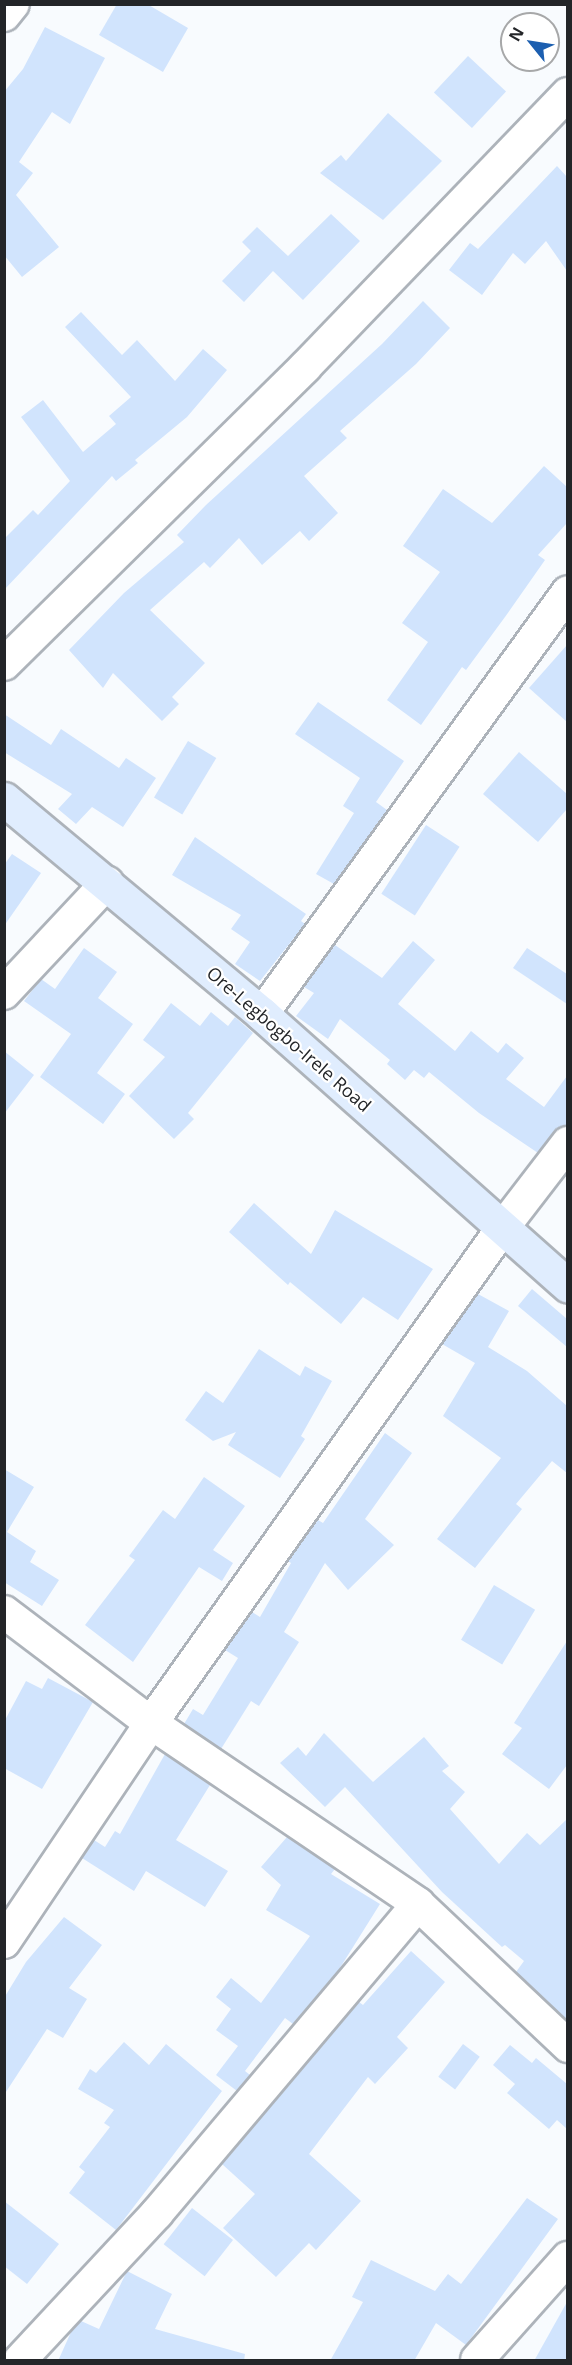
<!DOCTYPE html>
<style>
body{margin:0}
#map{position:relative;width:572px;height:2365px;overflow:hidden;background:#f8fbfe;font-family:"Open Sans",sans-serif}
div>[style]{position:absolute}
.building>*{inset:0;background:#d1e4fd;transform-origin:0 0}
.roads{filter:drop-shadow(2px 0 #adb3ba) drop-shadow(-2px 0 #adb3ba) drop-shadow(0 2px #adb3ba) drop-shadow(0 -2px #adb3ba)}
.street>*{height:32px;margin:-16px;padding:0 16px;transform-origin:16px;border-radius:16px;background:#fff}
.secondary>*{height:33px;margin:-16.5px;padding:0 16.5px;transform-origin:16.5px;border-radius:16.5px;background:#e0edfe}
span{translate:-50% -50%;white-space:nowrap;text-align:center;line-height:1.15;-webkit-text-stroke:4.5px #fff;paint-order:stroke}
.street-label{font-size:18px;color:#232528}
.frame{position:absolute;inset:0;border:6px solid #232528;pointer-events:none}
.north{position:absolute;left:500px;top:12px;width:60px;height:60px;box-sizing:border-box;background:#fff;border:2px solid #a7a8a9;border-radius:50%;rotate:300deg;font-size:16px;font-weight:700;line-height:24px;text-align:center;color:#232528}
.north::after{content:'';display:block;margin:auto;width:21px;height:27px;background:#1c5fb0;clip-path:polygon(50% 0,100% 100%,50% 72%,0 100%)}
</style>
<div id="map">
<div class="building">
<i style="clip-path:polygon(117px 4px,147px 4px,188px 28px,163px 72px,99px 35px)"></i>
<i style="clip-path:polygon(45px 27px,105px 58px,70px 124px,52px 112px,19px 162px,33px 173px,16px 195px,59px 247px,22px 277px,4px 255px,4px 92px,23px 69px)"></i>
<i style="left:468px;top:56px;width:52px;height:50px;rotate:43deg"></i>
<i style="clip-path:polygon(388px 113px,442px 161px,383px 220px,320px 173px,341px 155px,346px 161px)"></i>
<i style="clip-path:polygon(557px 166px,567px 177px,567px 271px,546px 241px,525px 264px,513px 253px,482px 295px,449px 270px,470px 243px,478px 249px)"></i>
<i style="clip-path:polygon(331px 214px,360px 241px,303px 300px,273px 271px,244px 302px,222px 281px,251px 251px,242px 242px,257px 227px,288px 256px)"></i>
<i style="clip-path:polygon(423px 301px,450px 328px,416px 364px,340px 431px,347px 438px,304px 476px,338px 513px,309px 541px,300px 531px,262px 565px,239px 538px,210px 568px,204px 562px,150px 610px,205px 663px,172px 697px,179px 704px,162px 721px,113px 673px,103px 688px,69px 650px,124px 593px,184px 542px,177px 535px,206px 505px,382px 344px)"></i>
<i style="clip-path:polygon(81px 312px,122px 355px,137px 340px,175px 381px,203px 349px,227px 370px,187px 417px,135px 460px,138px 463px,116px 481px,112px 476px,4px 590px,4px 539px,33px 510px,38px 515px,70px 481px,21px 417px,43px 400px,83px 452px,116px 424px,109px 416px,131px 397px,65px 327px)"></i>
<i style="clip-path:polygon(544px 466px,567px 487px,567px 523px,538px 555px,545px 560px,505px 617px,466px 670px,462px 667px,421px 725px,387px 700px,428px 642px,402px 623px,440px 572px,403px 546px,443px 489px,492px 523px)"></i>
<i style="clip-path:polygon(567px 645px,567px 722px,529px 688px)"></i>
<i style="clip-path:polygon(318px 702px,404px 761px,376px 802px,387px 810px,334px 884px,316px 874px,354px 813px,343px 806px,360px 778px,295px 734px)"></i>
<i style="clip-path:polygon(4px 714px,51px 745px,61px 729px,119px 768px,126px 758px,156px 778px,123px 827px,92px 807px,76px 824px,58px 809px,72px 794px,4px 752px)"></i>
<i style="left:188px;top:741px;width:33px;height:66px;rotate:31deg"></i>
<i style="clip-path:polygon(519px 752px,567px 794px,567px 809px,538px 842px,483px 794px)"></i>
<i style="left:426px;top:825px;width:40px;height:82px;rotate:33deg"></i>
<i style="clip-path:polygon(195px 837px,306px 914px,301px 921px,305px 924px,260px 981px,235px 964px,250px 942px,231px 929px,241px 915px,172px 875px)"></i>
<i style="clip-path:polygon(12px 854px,41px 873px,4px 926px,4px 865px)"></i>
<i style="clip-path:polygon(413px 941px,435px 960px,398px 1004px,455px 1051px,471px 1031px,498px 1053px,506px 1043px,524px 1058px,506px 1079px,544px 1107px,567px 1076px,567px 1125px,554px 1132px,538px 1153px,479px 1113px,429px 1072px,424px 1078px,414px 1070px,405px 1080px,387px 1064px,390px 1060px,340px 1019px,328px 1039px,296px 1016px,314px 993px,304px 987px,335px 945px,382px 978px)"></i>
<i style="clip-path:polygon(84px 948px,117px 972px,98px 998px,133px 1024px,97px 1073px,125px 1094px,103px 1124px,40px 1077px,71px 1034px,24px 1001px,41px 979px,55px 989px)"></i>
<i style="clip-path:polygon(527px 948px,567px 974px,567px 1004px,513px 968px)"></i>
<i style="clip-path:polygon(171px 1003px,200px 1026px,211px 1012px,228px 1026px,235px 1017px,253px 1033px,188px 1113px,194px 1119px,174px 1139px,129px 1096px,165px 1057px,143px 1040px)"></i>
<i style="clip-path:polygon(4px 1051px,34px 1075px,4px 1114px)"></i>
<i style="clip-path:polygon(254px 1203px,311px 1254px,335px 1210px,433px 1269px,398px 1320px,363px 1297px,341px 1324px,290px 1282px,288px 1285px,229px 1232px)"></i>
<i style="clip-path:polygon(532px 1289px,567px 1319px,567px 1347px,518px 1306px)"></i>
<i style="clip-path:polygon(478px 1294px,509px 1311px,488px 1347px,527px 1371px,567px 1406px,567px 1473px,552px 1461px,516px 1504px,522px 1509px,475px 1568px,437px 1539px,501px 1458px,443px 1416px,475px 1363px,442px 1344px)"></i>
<i style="clip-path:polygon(259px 1349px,300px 1376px,305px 1366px,332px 1381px,301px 1436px,305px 1439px,280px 1478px,228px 1445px,236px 1432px,213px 1441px,185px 1420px,206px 1391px,223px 1403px)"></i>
<i style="clip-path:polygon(385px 1433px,412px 1453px,365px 1519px,394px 1545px,348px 1590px,325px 1563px,284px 1632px,299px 1642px,259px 1706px,251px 1701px,221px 1749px,184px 1724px,193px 1709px,203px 1715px,238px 1658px,225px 1650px,252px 1612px,260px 1617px,291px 1563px,288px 1561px,318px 1520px,323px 1523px)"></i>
<i style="clip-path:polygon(4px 1469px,34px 1487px,7px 1532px,36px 1551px,30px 1562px,59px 1580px,42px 1606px,4px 1582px)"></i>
<i style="clip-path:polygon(204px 1477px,245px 1506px,213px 1550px,233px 1563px,222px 1581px,199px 1567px,133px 1662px,85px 1625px,135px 1560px,129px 1556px,163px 1510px,175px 1519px)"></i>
<i style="left:494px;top:1585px;width:48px;height:64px;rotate:31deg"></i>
<i style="clip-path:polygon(567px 1641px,567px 1765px,549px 1789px,502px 1754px,522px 1728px,514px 1723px)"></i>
<i style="clip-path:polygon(48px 1678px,93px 1702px,42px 1789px,4px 1768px,4px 1722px,26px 1681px,42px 1689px)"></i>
<i style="clip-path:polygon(324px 1733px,373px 1782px,424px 1737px,449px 1766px,442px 1771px,465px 1792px,450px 1809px,499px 1864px,527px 1833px,540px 1845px,567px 1819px,567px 2021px,516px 1972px,524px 1961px,505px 1945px,502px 1947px,442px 1892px,345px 1787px,325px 1807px,280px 1763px,298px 1747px,306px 1756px)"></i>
<i style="clip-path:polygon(165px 1754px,210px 1785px,176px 1840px,228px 1871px,205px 1907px,146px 1871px,134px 1891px,82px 1858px,94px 1840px,105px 1847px,115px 1831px,120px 1834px)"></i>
<i style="clip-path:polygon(287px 1837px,335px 1869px,331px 1874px,380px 1904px,338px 1971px,293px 2024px,285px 2018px,245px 2071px,250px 2075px,237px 2091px,216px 2075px,238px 2046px,216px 2030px,231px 2009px,216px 1997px,231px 1978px,261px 2003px,310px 1936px,266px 1910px,281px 1885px,261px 1867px)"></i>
<i style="clip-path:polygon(64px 1917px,102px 1945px,69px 1988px,87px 1999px,63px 2038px,47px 2029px,4px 2095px,4px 1998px,26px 1962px)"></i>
<i style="clip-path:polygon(411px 1951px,445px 1982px,397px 2037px,408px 2048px,375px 2084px,368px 2077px,309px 2154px,361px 2201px,316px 2250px,309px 2243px,276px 2277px,223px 2228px,255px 2194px,222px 2164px,359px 2002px,363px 2005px)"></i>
<i style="clip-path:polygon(124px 2042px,149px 2065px,166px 2044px,222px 2091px,116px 2230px,69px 2193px,85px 2172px,79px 2167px,110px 2127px,104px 2123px,114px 2110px,78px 2089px,90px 2069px,96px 2073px)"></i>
<i style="left:463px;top:2044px;width:21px;height:41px;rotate:37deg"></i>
<i style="clip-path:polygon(510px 2045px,532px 2063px,536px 2058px,567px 2084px,567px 2129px,557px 2120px,549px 2129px,507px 2093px,515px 2084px,493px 2065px)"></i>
<i style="clip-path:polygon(527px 2198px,558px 2219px,466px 2345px,436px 2323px,414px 2361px,330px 2361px,363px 2302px,352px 2297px,371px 2260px,435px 2291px,448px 2274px,461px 2284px)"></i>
<i style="clip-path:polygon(4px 2201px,59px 2244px,27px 2284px,4px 2266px)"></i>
<i style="left:192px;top:2208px;width:52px;height:46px;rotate:38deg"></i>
<i style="clip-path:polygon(127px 2271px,172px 2294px,155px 2329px,245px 2354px,244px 2361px,58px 2361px,71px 2332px,81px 2321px,99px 2329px)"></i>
<i style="clip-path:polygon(567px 2302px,567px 2361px,534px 2361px)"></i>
</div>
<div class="roads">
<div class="street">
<i style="left:4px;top:15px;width:14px;rotate:-51deg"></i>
<i style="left:4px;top:664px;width:423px;rotate:-44.6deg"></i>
<i style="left:305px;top:367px;width:379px;rotate:-46.1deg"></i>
<i style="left:4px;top:993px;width:151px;rotate:-46.9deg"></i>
<i style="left:262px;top:1014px;width:521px;rotate:-54.05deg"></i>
<i style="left:4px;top:1612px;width:184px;rotate:37.1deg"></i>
<i style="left:151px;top:1723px;width:323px;rotate:34.1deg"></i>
<i style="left:418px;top:1904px;width:207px;rotate:43.4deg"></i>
<i style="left:4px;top:1942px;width:264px;rotate:-56.1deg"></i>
<i style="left:151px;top:1723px;width:610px;rotate:-54.62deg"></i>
<i style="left:504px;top:1226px;width:105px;rotate:-52.4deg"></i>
<i style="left:20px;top:2360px;width:201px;rotate:-47deg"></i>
<i style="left:157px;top:2213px;width:404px;rotate:-49.8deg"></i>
<i style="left:477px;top:2360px;width:137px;rotate:-48.3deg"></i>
</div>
<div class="secondary">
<i style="left:4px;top:799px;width:336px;rotate:39.8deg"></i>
<i style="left:262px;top:1014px;width:409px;rotate:41.6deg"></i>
</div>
</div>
<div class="street-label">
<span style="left:289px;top:1039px;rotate:41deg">Ore-Legbogbo-Irele Road</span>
</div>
<div class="frame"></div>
<div class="north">N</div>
</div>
